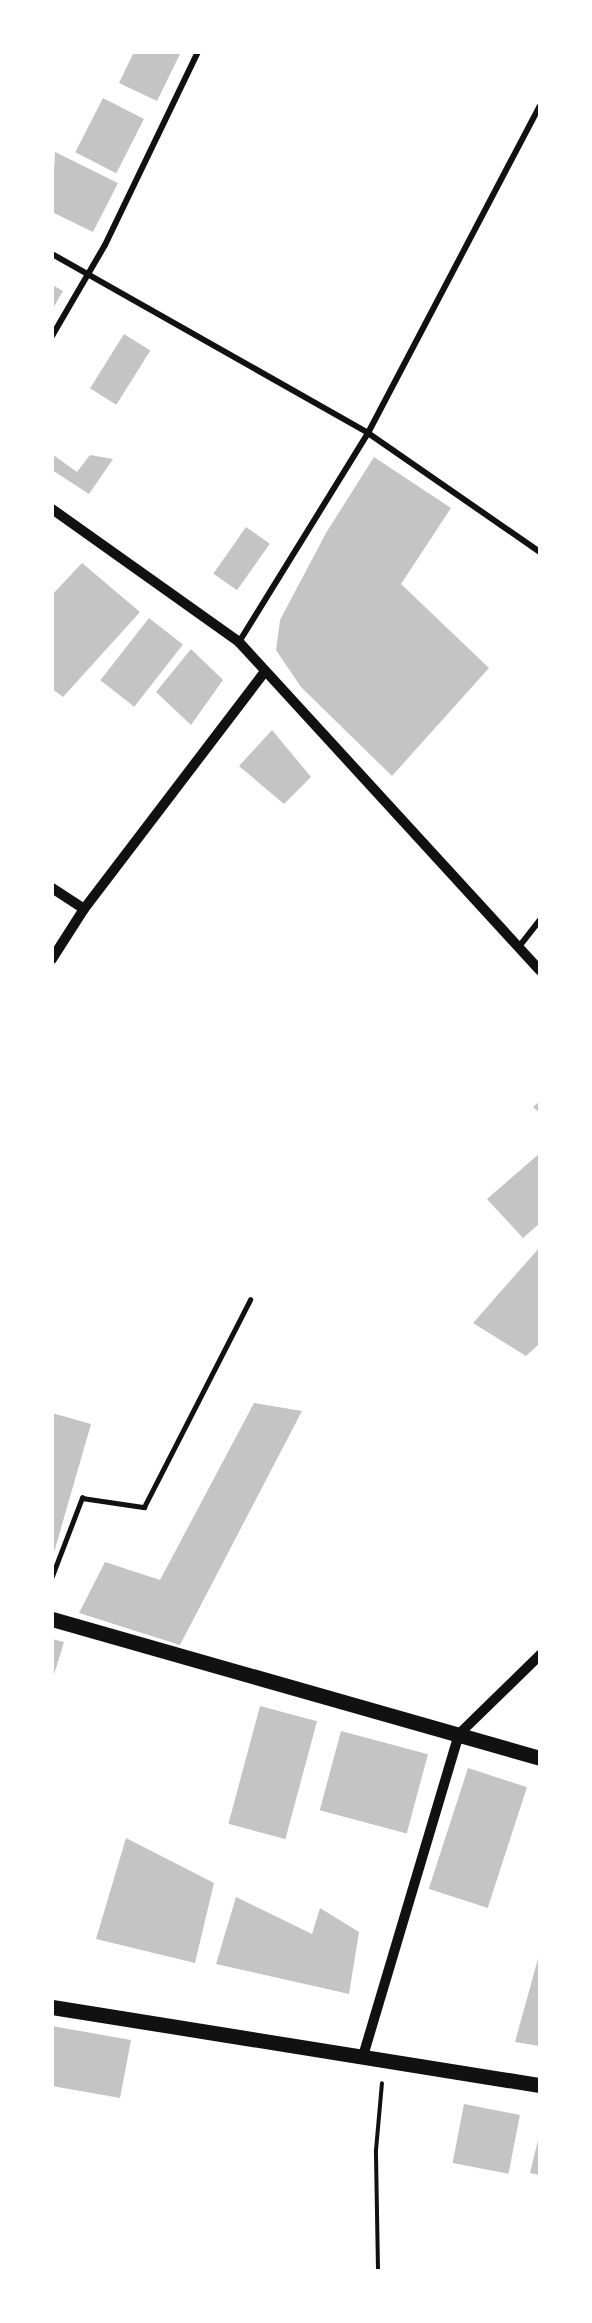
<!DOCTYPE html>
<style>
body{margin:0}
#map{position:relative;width:592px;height:2323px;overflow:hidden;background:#fff;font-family:"Titillium Web",sans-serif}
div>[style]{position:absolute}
.building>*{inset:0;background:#c4c4c4;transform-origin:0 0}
.path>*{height:4px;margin:-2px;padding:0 2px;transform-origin:2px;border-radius:2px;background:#111}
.service>*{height:4.5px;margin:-2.25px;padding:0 2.25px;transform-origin:2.25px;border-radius:2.25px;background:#111}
.minor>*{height:6px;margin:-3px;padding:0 3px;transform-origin:3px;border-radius:3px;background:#111}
.tertiary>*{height:10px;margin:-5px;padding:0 5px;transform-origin:5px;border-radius:5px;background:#111}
.primary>*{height:15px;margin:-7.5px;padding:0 7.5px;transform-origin:7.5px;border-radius:7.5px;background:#111}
span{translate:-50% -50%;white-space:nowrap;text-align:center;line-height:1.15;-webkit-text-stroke:5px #fff;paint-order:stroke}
.frame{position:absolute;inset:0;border:54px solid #fff;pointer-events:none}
</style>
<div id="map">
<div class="building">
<i style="clip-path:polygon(134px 52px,180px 54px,157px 101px,119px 83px)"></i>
<i style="left:103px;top:98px;width:46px;height:61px;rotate:27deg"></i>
<i style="clip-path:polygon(55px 152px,118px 183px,93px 232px,52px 212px)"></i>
<i style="clip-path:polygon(52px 285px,63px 291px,52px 310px)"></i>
<i style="left:124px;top:334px;width:31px;height:64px;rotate:32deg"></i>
<i style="clip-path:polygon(52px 454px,77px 472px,90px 455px,113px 459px,89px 494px,52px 470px)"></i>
<i style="clip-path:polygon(374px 457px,451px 508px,401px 584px,489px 668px,392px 776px,301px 687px,276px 650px,280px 620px,326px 533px)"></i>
<i style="left:246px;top:527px;width:29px;height:57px;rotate:35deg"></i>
<i style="clip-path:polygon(82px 563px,140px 612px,63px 697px,52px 689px,52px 595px)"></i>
<i style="left:149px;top:618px;width:43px;height:79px;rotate:38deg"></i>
<i style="clip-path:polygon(191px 649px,223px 680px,191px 725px,156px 692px)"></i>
<i style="clip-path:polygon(272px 730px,311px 777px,284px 804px,239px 766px)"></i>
<i style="clip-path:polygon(540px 1101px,540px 1113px,533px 1107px)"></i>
<i style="clip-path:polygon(540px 1153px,540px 1223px,523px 1238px,487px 1199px)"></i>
<i style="clip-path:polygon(540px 1247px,540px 1343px,526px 1356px,473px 1323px)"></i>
<i style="clip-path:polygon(254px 1403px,302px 1411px,180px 1645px,79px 1613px,105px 1562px,160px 1580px)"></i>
<i style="clip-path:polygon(52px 1413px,91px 1424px,53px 1556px,52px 1556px)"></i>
<i style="clip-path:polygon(52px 1639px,64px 1642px,53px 1678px,52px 1678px)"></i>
<i style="left:260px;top:1706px;width:59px;height:122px;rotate:15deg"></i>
<i style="left:341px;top:1731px;width:90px;height:82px;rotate:15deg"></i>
<i style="left:468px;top:1768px;width:62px;height:127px;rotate:18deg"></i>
<i style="clip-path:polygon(126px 1838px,214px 1883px,195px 1963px,96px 1939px)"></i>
<i style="clip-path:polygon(236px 1897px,312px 1934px,320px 1908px,359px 1932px,349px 1994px,216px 1964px)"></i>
<i style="clip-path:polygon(539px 1955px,540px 1955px,540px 2046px,515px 2042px)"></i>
<i style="clip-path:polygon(52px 2026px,131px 2040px,120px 2098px,52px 2086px)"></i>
<i style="left:464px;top:2104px;width:57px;height:60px;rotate:11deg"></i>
<i style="clip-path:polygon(540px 2132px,540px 2175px,530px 2173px)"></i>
</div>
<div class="path">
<i style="left:378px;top:2270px;width:120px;rotate:-91deg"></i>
<i style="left:376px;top:2150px;width:67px;rotate:-84.9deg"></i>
</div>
<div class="service">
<i style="left:52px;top:1576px;width:84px;rotate:-69deg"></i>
<i style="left:82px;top:1498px;width:63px;rotate:8.3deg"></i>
<i style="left:144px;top:1507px;width:233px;rotate:-62.9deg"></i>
</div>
<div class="minor">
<i style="left:52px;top:254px;width:363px;rotate:29.5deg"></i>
<i style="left:368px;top:433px;width:209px;rotate:34.7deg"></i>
<i style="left:52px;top:336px;width:105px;rotate:-59.8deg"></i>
<i style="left:105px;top:245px;width:214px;rotate:-64.3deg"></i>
<i style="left:239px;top:642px;width:246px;rotate:-58.3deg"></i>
<i style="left:368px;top:433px;width:369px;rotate:-62.3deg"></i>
<i style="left:518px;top:948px;width:36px;rotate:-52deg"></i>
</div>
<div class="tertiary">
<i style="left:52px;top:509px;width:229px;rotate:35.4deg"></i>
<i style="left:239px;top:642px;width:445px;rotate:47.5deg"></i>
<i style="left:52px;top:888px;width:38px;rotate:33deg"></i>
<i style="left:52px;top:959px;width:59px;rotate:-57.4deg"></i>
<i style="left:84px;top:909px;width:297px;rotate:-52.7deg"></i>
<i style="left:363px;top:2056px;width:336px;rotate:-73.4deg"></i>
<i style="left:459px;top:1734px;width:113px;rotate:-44.3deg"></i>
</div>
<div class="primary">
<i style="left:52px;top:1619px;width:507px;rotate:15.9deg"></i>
<i style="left:52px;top:2007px;width:494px;rotate:9.1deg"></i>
</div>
<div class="frame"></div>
</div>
